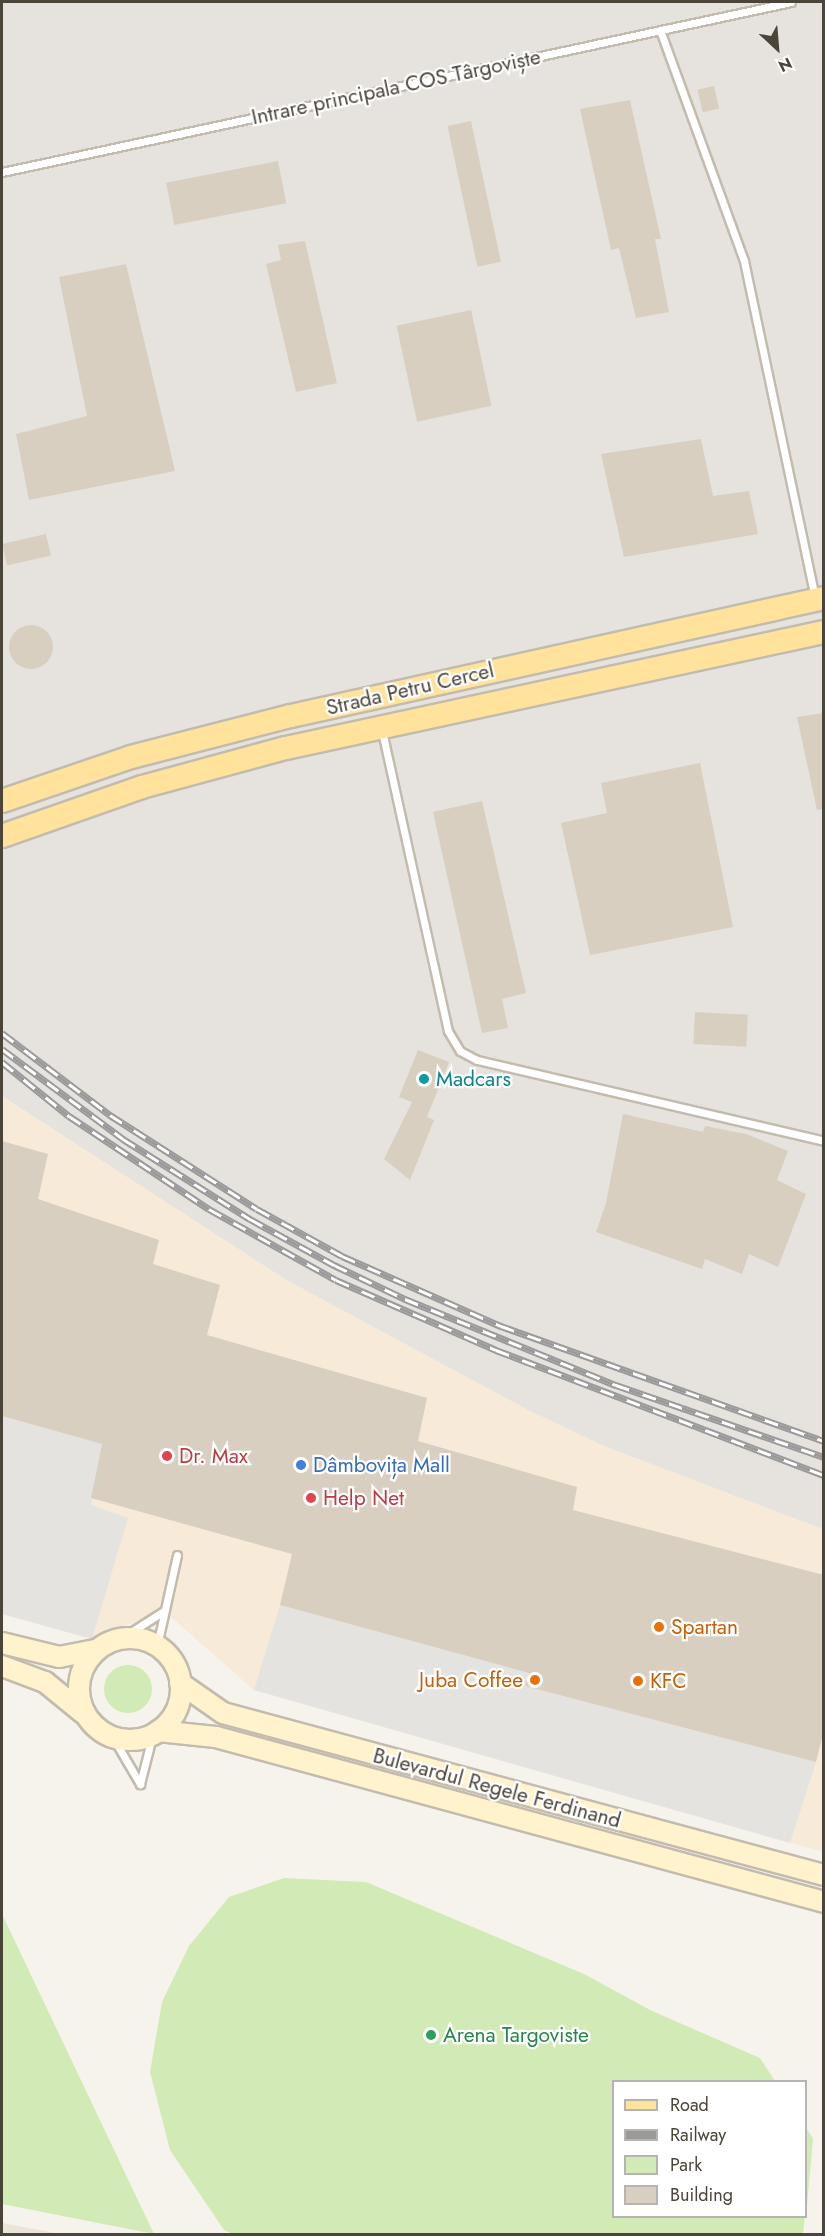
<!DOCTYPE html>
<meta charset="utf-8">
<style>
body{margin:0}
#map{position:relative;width:825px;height:2236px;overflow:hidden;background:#f6f3ec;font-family:Jost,sans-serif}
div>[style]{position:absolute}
.residential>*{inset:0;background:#eae5da}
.commercial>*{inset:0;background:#f7ead8}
.industrial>*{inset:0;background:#e6e2dd}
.green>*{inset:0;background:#d2eab5}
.round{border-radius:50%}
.parking>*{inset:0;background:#e5e3e0}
.building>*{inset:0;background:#d8cfc1;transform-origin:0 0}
.roads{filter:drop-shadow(2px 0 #c2bbae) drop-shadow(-2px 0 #c2bbae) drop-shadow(0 2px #c2bbae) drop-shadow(0 -2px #c2bbae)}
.service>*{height:7px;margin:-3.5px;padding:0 3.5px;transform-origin:3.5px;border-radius:3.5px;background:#fff}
.secondary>*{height:20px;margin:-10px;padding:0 10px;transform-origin:10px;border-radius:10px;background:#fff3cd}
.secondary>.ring{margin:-10px;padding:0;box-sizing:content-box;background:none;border:20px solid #fff3cd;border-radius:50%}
.primary>*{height:22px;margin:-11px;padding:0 11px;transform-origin:11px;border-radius:11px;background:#ffe39c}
.rail>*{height:7px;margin-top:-3.5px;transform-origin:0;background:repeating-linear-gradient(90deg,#fff 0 14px,#9a9a9a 0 28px);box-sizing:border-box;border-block:2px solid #9a9a9a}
.dots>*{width:16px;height:16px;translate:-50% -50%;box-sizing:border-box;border:3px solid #fff;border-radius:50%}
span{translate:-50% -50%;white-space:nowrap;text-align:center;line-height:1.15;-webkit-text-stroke:4.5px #fff;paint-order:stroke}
.street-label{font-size:21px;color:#4b4439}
.culture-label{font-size:21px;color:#0d838f}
.left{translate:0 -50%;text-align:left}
.health-label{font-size:21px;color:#be3a42}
.shop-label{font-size:21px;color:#366cbe}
.food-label{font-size:21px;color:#c56008}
.right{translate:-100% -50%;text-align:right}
.leisure-label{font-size:21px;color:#27864d}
.frame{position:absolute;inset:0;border:3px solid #4b4439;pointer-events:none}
.legend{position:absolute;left:612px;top:2080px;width:195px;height:138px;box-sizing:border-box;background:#fff;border:2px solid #b7b4b0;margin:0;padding:8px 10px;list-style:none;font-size:18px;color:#4b4439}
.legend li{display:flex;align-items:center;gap:12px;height:30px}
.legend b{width:30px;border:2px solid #b7b4b0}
.north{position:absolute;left:747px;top:18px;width:60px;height:60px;-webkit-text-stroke:4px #fff;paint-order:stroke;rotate:154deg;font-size:16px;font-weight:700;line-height:24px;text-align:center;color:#4b4439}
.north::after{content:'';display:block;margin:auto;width:21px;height:27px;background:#4b4439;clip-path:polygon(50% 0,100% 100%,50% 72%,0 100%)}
</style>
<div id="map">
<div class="residential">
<i style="clip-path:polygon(2px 2223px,61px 2234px,2px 2234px)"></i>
</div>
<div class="commercial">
<i style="clip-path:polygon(2px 1096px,288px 1281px,528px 1410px,604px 1446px,823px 1529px,823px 1852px,254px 1690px,164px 1611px,92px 1639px,2px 1613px)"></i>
</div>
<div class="industrial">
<i style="clip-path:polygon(2px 2px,823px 2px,823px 1529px,604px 1446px,528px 1410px,288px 1281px,2px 1096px)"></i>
</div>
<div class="green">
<i class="round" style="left:104px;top:1665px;width:48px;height:48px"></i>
<i style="clip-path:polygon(284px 1878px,366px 1882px,584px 1974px,652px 2011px,760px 2058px,775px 2081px,614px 2082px,614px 2216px,805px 2216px,803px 2234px,232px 2234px,224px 2230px,170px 2150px,150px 2072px,162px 2002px,189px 1946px,229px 1897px)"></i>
<i style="clip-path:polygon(2px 1914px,154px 2234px,2px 2204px)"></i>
<i style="clip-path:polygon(806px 2127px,813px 2139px,806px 2216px)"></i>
</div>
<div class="parking">
<i style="clip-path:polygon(2px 1416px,102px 1444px,91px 1505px,128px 1518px,92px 1639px,2px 1614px)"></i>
<i style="clip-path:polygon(280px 1605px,529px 1673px,526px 1686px,816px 1762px,790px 1843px,254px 1690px)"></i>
</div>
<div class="building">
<i style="left:714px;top:86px;width:23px;height:17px;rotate:77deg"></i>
<i style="clip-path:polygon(630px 100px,661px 239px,655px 239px,669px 312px,636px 318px,619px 248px,611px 250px,580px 109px)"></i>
<i style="left:471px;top:121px;width:144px;height:24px;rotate:78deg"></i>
<i style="left:278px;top:161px;width:43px;height:114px;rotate:79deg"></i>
<i style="clip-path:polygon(305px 241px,337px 383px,296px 392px,266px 264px,281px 260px,278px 245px)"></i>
<i style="clip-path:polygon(126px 264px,175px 471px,29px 500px,16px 434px,87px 416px,59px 277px)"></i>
<i style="left:471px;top:310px;width:98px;height:76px;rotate:78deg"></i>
<i style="clip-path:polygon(701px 439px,713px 496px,749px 491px,758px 534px,624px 557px,601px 454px)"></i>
<i style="left:46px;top:534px;width:22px;height:45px;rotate:77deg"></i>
<i class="round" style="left:9px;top:625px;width:44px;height:44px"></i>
<i style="clip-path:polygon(824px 713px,824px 809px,817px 810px,797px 717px)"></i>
<i style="clip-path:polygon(700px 763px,733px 927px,590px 955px,561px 823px,607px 813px,601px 783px)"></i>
<i style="clip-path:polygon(482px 801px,526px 993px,502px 999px,508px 1028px,482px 1033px,433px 812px)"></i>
<i style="left:695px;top:1012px;width:53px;height:32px;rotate:3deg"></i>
<i style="clip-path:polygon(418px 1050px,449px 1062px,427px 1117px,434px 1120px,410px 1180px,384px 1159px,412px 1102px,399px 1097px)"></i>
<i style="clip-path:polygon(623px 1114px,703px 1132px,705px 1126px,746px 1134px,788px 1151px,777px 1180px,806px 1194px,778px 1267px,749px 1254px,742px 1274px,705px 1259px,702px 1269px,596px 1232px,606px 1203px)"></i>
<i style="clip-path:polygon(2px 1141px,48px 1154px,38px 1199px,159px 1240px,153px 1264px,220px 1285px,207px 1335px,427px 1398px,418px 1441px,577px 1487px,573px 1510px,824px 1575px,824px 1730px,816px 1762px,525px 1686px,529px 1673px,280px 1605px,292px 1554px,91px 1498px,102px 1444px,2px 1416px)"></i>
</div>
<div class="roads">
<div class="service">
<i style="left:660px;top:30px;width:246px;rotate:70deg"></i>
<i style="left:744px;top:261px;width:343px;rotate:78.1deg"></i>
<i style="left:2px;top:172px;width:807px;rotate:-12.16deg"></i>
<i style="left:382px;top:731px;width:307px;rotate:77.6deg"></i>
<i style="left:448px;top:1031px;width:23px;rotate:59deg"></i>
<i style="left:460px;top:1051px;width:19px;rotate:28deg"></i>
<i style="left:477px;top:1060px;width:356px;rotate:13.1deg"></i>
<i style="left:120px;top:1639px;width:52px;rotate:-32.5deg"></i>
<i style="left:157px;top:1646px;width:93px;rotate:-77.6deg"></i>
<i style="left:112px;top:1736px;width:56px;rotate:59.7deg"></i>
<i style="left:140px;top:1784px;width:53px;rotate:-75.7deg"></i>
</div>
<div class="secondary">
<i class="ring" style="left:79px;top:1638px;width:82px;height:82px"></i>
<i style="left:2px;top:1643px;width:59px;rotate:13.8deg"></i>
<i style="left:59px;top:1657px;width:38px;rotate:-11deg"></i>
<i style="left:2px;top:1666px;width:46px;rotate:20.4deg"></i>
<i style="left:45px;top:1682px;width:49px;rotate:39.2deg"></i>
<i style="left:180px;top:1683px;width:52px;rotate:34.9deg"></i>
<i style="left:223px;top:1713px;width:622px;rotate:15.09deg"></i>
<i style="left:158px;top:1731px;width:58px;rotate:5.9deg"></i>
<i style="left:216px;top:1737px;width:630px;rotate:15.18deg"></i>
</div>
<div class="primary">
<i style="left:2px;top:801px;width:136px;rotate:-18.8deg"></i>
<i style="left:131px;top:757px;width:165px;rotate:-14.4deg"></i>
<i style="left:291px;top:716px;width:546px;rotate:-12.48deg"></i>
<i style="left:2px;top:836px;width:148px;rotate:-19.3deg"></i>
<i style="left:142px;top:787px;width:149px;rotate:-15.2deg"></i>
<i style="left:286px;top:748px;width:550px;rotate:-12.17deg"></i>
</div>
</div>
<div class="rail">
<i style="left:2px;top:1033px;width:136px;rotate:37.2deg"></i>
<i style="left:110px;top:1115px;width:174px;rotate:32.6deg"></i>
<i style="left:257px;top:1209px;width:97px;rotate:28.9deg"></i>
<i style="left:342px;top:1256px;width:174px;rotate:23.8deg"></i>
<i style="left:501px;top:1326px;width:343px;rotate:19.6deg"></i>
<i style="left:2px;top:1049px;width:151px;rotate:36.6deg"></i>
<i style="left:123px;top:1139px;width:150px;rotate:32.2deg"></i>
<i style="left:250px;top:1219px;width:96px;rotate:28.7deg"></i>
<i style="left:334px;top:1265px;width:79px;rotate:25.6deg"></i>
<i style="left:405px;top:1299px;width:228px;rotate:22.2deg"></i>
<i style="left:616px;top:1385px;width:220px;rotate:19.1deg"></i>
<i style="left:2px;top:1062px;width:86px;rotate:38.9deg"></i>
<i style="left:69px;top:1116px;width:168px;rotate:33.6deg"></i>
<i style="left:209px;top:1209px;width:145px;rotate:29.2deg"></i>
<i style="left:336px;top:1280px;width:175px;rotate:23.6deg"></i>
<i style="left:496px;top:1350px;width:351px;rotate:20.9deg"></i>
</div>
<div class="dots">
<i style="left:424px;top:1079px;background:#0f9aa8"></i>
<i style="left:167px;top:1456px;background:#e0444e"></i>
<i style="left:301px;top:1465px;background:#3f7fe0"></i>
<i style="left:311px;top:1498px;background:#e0444e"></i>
<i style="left:659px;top:1627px;background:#e8710a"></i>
<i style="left:535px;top:1680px;background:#e8710a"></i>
<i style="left:638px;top:1681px;background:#e8710a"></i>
<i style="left:431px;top:2035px;background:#2e9e5b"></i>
</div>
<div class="street-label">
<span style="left:396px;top:87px;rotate:-12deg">Intrare principala COS Târgoviște</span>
<span style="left:410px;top:689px;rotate:-13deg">Strada Petru Cercel</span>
<span style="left:497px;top:1788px;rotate:15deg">Bulevardul Regele Ferdinand</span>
</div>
<div class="culture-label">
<span class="left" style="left:436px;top:1079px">Madcars</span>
</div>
<div class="health-label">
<span class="left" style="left:179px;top:1456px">Dr. Max</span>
<span class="left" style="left:323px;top:1498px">Help Net</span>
</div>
<div class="shop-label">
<span class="left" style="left:313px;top:1465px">Dâmbovița Mall</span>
</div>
<div class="food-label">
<span class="left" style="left:671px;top:1627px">Spartan</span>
<span class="right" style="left:523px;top:1680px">Juba Coffee</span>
<span class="left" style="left:650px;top:1681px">KFC</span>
</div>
<div class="leisure-label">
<span class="left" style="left:443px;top:2035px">Arena Targoviste</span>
</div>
<div class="frame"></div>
<ul class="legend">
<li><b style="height:8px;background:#ffe39c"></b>Road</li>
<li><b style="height:8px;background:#9a9a9a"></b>Railway</li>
<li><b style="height:16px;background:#d2eab5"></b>Park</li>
<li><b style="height:16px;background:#d8cfc1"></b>Building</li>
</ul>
<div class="north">N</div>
</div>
